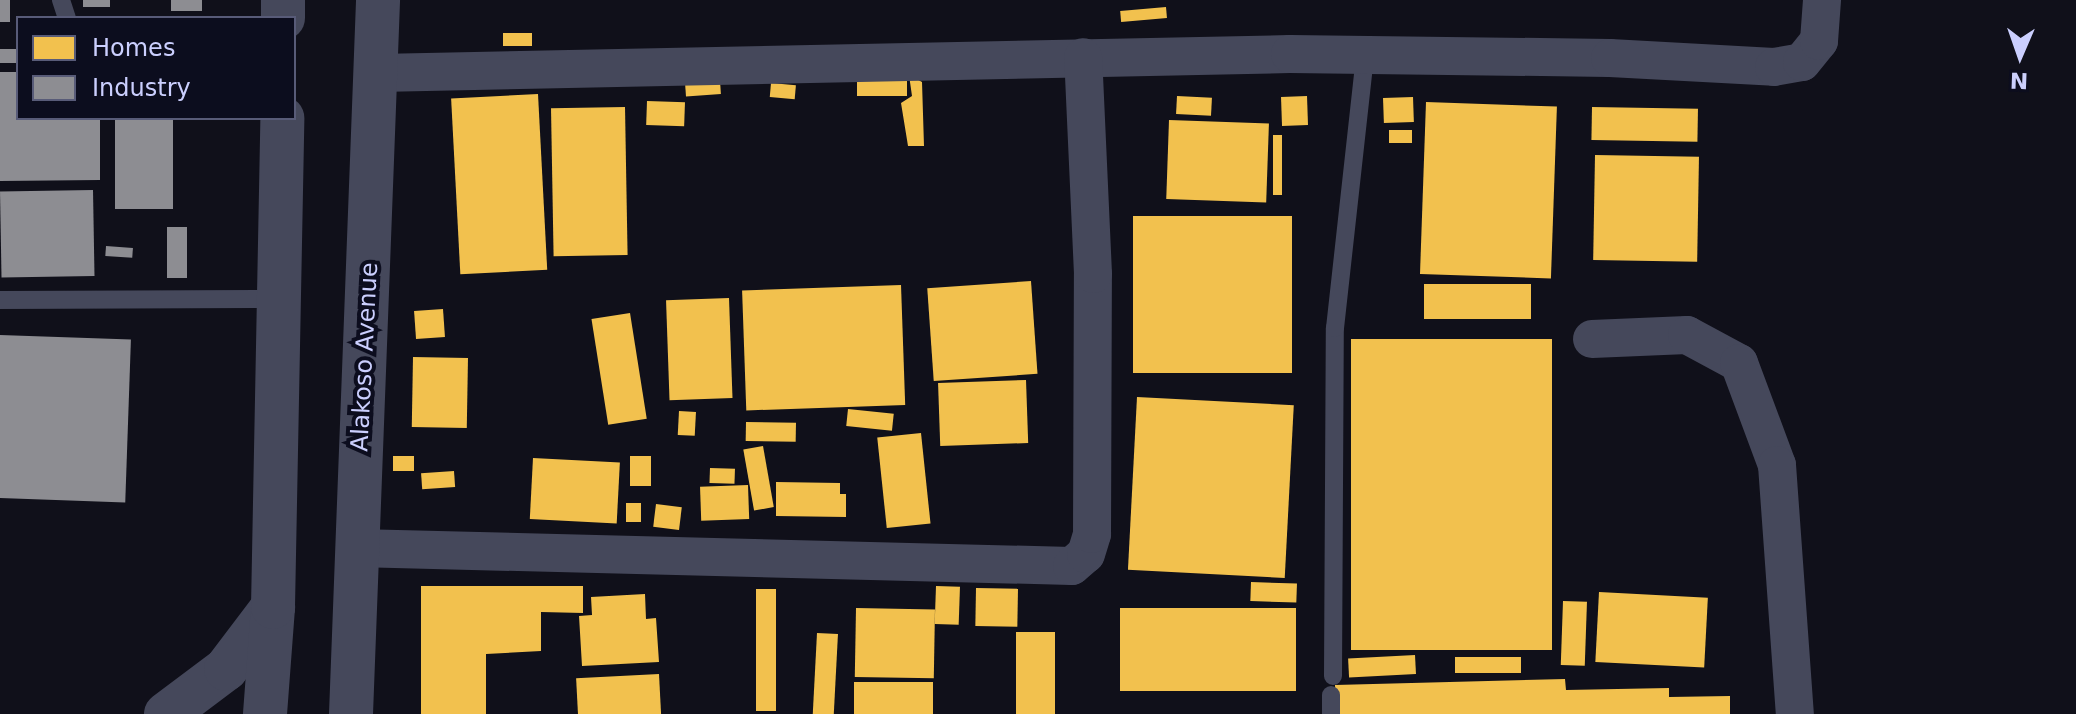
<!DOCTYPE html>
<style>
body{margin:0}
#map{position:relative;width:2076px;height:714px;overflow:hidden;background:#10101a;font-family:"DejaVu Sans",sans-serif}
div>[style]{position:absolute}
.homes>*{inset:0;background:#f2c14e;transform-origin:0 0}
.industry>*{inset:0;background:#8d8d92;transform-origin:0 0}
.service>*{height:18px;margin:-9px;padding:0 9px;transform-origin:9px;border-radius:9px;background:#45485b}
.minor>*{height:38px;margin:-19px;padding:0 19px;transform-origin:19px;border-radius:19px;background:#45485b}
.tertiary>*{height:44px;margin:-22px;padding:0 22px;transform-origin:22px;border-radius:22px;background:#45485b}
span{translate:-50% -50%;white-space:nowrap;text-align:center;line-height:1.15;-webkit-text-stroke:8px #0c0d1e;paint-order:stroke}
.street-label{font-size:24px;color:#cbcffe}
.legend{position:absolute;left:16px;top:16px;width:280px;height:104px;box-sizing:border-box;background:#0c0d1e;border:2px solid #585b78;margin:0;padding:10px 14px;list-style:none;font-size:24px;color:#cbcffe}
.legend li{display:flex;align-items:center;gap:16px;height:40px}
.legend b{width:40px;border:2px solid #585b78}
.north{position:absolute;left:1980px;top:16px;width:80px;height:80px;-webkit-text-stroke:6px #0c0d1e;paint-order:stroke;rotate:182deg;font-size:22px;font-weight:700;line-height:32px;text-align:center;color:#cbcffe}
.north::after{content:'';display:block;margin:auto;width:28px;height:36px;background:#cbcffe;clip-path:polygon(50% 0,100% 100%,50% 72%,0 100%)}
</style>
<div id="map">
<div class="homes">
<i style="left:1166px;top:7px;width:11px;height:46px;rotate:85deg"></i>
<i style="left:503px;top:33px;width:29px;height:13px"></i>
<i style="left:857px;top:70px;width:50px;height:26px"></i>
<i style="clip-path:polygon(909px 75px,922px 82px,924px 146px,908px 146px,901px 103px,912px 96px)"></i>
<i style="left:720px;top:81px;width:13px;height:35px;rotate:86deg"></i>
<i style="left:771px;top:83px;width:25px;height:14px;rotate:5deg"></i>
<i style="left:538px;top:94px;width:176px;height:87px;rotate:87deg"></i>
<i style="left:1177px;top:96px;width:35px;height:18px;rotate:3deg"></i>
<i style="left:1307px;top:96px;width:29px;height:26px;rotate:88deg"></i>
<i style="left:1413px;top:97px;width:25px;height:30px;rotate:88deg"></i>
<i style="left:647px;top:101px;width:38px;height:24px;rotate:2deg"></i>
<i style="left:1426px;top:102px;width:131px;height:172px;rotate:2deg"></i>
<i style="left:625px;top:107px;width:148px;height:74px;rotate:89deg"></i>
<i style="left:1592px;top:107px;width:106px;height:33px;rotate:1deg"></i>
<i style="left:1169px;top:120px;width:100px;height:79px;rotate:2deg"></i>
<i style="left:1412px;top:130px;width:13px;height:23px;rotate:90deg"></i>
<i style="left:1273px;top:135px;width:9px;height:60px"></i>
<i style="left:1595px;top:155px;width:104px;height:105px;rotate:1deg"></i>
<i style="left:1133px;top:216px;width:159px;height:157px"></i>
<i style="left:1031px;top:281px;width:93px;height:104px;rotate:86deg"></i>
<i style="left:1424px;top:284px;width:107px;height:35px"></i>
<i style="left:901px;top:285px;width:120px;height:159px;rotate:88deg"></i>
<i style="left:729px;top:298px;width:100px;height:63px;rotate:88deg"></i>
<i style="left:443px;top:309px;width:28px;height:29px;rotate:86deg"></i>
<i style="left:630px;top:313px;width:107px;height:39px;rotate:81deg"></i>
<i style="left:1351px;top:339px;width:201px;height:311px"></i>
<i style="left:413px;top:357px;width:55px;height:70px;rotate:1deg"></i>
<i style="left:1026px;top:380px;width:63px;height:88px;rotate:88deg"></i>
<i style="left:1137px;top:397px;width:157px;height:173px;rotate:3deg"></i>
<i style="left:848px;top:409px;width:46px;height:17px;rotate:6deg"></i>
<i style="left:679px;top:411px;width:17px;height:24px;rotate:3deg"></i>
<i style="left:746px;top:422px;width:50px;height:19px;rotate:1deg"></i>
<i style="left:921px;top:433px;width:91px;height:44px;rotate:84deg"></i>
<i style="left:763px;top:446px;width:62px;height:20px;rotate:80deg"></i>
<i style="left:414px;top:456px;width:15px;height:21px;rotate:90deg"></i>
<i style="left:651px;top:456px;width:30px;height:21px;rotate:90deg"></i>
<i style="left:533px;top:458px;width:87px;height:61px;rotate:3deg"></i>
<i style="left:710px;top:468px;width:25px;height:15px;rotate:2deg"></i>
<i style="left:454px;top:471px;width:16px;height:33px;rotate:86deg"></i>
<i style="clip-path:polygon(776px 482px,840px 483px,840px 494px,846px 494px,846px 517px,776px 516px)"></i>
<i style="left:748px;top:485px;width:34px;height:48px;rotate:88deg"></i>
<i style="left:626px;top:503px;width:15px;height:19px"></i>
<i style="left:656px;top:504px;width:26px;height:23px;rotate:7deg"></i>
<i style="left:1251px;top:582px;width:46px;height:19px;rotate:2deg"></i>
<i style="clip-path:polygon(421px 586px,583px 586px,583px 613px,541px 612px,541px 651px,486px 654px,486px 714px,421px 714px)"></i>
<i style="left:936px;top:586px;width:24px;height:38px;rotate:2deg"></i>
<i style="left:976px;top:588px;width:42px;height:38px;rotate:1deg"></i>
<i style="left:776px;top:589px;width:122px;height:20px;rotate:90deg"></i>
<i style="left:1599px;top:592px;width:109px;height:70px;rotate:3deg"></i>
<i style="clip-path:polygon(645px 594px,646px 619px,656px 618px,659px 662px,582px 666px,579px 616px,592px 615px,591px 597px)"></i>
<i style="left:1563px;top:601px;width:24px;height:64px;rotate:2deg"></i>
<i style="left:856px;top:608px;width:79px;height:69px;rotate:1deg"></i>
<i style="left:1120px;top:608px;width:176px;height:83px"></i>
<i style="left:1016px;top:632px;width:39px;height:82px"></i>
<i style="left:817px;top:633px;width:21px;height:81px;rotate:3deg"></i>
<i style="left:1415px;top:655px;width:19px;height:67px;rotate:87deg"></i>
<i style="left:1455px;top:657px;width:66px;height:16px"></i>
<i style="left:659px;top:674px;width:40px;height:83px;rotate:87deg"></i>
<i style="clip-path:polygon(1565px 679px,1566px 690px,1669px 688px,1669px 697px,1730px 696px,1730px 714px,1336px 714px,1335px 685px)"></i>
<i style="left:933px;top:682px;width:32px;height:79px;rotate:90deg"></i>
</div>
<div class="industry">
<i style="left:0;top:0;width:10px;height:22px"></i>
<i style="left:83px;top:0;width:27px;height:7px"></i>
<i style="left:171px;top:0;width:31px;height:11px"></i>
<i style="left:0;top:49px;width:18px;height:14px"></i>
<i style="clip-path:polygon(0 72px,18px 72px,18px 118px,100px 118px,100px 180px,0 181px)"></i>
<i style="left:115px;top:118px;width:58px;height:91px"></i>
<i style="left:93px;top:190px;width:86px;height:93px;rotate:89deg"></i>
<i style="left:167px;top:227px;width:20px;height:51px"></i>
<i style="left:106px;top:246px;width:27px;height:10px;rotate:4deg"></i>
<i style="left:0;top:335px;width:131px;height:163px;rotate:2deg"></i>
</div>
<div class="service">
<i style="left:61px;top:0;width:19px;rotate:72deg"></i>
<i style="left:0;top:300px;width:279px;rotate:-0.2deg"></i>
<i style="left:1333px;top:676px;width:348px;rotate:-89.7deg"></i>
<i style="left:1335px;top:328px;width:275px;rotate:-83.7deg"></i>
<i style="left:1331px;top:714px;width:19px;rotate:-90deg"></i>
</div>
<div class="minor">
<i style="left:378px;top:73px;width:912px;rotate:-1.19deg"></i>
<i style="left:1290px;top:54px;width:320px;rotate:0.7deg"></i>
<i style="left:1610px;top:58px;width:164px;rotate:3.1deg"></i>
<i style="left:1774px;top:67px;width:28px;rotate:-10deg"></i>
<i style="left:1802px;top:62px;width:27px;rotate:-51deg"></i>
<i style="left:1819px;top:41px;width:41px;rotate:-85.8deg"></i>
<i style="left:1592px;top:339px;width:95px;rotate:-2.4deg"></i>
<i style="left:1687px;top:335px;width:59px;rotate:28.3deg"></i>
<i style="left:1739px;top:363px;width:109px;rotate:69.6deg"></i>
<i style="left:1777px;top:465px;width:250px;rotate:85.9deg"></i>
<i style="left:356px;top:548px;width:716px;rotate:1.44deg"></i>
<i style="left:1072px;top:566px;width:18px;rotate:-41deg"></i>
<i style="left:1086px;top:554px;width:21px;rotate:-73deg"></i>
<i style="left:1092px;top:534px;width:260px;rotate:-89.8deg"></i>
<i style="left:1093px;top:274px;width:217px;rotate:-92.6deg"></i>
</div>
<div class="tertiary">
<i style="left:283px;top:18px;width:18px;rotate:-90deg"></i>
<i style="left:166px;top:714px;width:75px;rotate:-36.9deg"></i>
<i style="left:226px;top:669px;width:78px;rotate:-52.8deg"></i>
<i style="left:265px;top:714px;width:107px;rotate:-85.7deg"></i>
<i style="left:273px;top:607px;width:489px;rotate:-88.9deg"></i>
<i style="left:351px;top:714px;width:715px;rotate:-87.83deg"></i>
</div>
<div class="street-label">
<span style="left:365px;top:357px;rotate:-87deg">Alakoso Avenue</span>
</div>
<ul class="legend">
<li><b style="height:22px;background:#f2c14e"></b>Homes</li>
<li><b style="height:22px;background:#8d8d92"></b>Industry</li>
</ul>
<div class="north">N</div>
</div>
